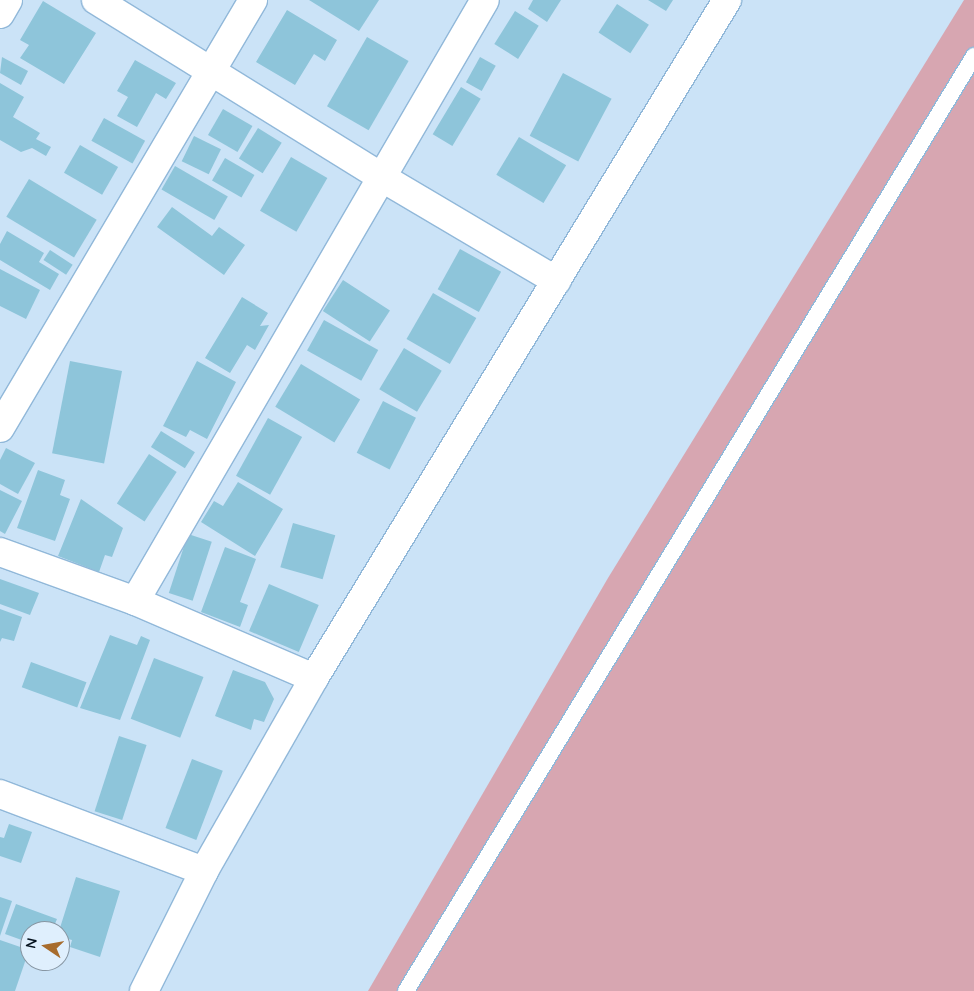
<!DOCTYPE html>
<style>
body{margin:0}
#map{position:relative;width:974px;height:991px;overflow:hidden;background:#cbe3f7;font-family:Quicksand,sans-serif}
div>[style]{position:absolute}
.green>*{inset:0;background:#d7a6b1}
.building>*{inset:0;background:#8ec5da;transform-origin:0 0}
.roads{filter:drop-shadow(1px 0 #91b8d9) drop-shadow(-1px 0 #91b8d9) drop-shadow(0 1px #91b8d9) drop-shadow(0 -1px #91b8d9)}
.lane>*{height:16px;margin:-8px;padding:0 8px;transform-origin:8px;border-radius:8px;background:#fff}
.street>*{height:28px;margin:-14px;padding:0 14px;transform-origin:14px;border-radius:14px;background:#fff}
span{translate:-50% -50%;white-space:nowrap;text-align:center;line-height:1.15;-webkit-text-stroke:5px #dfeffd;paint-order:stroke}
.north{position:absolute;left:20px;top:921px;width:50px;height:50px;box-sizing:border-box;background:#dfeffd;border:1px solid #8796a3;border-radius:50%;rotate:282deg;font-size:14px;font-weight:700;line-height:20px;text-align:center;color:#04111d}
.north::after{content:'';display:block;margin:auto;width:18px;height:22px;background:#a76c2d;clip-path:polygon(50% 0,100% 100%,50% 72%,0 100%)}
</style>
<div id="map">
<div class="green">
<i style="clip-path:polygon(964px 0,974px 0,974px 991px,368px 991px,608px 578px)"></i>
</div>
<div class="building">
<i style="clip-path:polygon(309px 0,379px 0,359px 31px)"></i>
<i style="clip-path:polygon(533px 0,561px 0,547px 22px,528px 9px)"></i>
<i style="clip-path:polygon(648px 0,673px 0,666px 11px)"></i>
<i style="clip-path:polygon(43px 1px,96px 33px,64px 84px,20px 58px,29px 45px,20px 40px)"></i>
<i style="left:617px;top:4px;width:38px;height:34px;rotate:33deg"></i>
<i style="clip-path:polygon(287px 10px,337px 40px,325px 61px,314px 54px,295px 85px,256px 62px)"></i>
<i style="left:515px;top:11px;width:28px;height:39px;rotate:32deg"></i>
<i style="left:367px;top:37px;width:48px;height:80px;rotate:30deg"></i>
<i style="clip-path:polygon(2px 57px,28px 71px,21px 85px,0 73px)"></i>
<i style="left:480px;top:57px;width:18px;height:29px;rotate:29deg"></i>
<i style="clip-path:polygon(135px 60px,176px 83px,166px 99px,156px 93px,137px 127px,117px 116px,128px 97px,117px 91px)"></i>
<i style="left:563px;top:73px;width:55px;height:71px;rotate:28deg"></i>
<i style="clip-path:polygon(0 83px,24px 97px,13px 117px,40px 133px,36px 139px,51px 147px,46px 156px,32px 148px,21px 152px,0 140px)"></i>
<i style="left:461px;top:87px;width:23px;height:55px;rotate:31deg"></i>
<i style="left:223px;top:109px;width:34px;height:30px;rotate:30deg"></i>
<i style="left:104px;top:118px;width:47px;height:26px;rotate:29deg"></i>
<i style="left:258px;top:128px;width:28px;height:36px;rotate:32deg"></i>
<i style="left:194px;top:136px;width:30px;height:28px;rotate:26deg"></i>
<i style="left:519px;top:137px;width:55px;height:44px;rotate:31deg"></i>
<i style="left:80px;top:145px;width:44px;height:32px;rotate:30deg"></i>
<i style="left:291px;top:157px;width:42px;height:62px;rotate:30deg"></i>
<i style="left:225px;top:158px;width:34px;height:26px;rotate:30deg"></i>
<i style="left:175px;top:166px;width:61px;height:27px;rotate:30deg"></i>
<i style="left:29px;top:179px;width:79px;height:44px;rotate:31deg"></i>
<i style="clip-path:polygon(172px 207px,212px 236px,219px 227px,245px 245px,224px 275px,157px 227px)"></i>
<i style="clip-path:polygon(7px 231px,44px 253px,39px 262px,59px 274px,50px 290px,0 260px,0 244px)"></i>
<i style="left:460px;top:249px;width:47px;height:46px;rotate:29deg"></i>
<i style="left:50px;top:250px;width:27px;height:12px;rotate:33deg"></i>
<i style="clip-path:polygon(0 269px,40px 290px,26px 319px,0 306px)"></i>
<i style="left:343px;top:280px;width:56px;height:37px;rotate:33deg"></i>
<i style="left:433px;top:293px;width:50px;height:53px;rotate:30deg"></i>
<i style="clip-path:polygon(242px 297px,268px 313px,260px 326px,269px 325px,255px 350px,247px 345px,230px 373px,205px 358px)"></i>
<i style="left:324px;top:320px;width:62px;height:35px;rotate:29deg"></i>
<i style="left:404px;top:348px;width:44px;height:48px;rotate:31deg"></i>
<i style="left:70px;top:361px;width:53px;height:94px;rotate:11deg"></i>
<i style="clip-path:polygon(197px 361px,236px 382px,207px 439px,190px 430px,186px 437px,163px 426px)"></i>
<i style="left:301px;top:364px;width:69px;height:50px;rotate:31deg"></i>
<i style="left:383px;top:401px;width:37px;height:58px;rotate:27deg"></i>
<i style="left:268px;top:418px;width:39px;height:66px;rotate:29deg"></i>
<i style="left:161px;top:431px;width:40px;height:19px;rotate:32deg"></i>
<i style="clip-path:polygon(6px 448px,35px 463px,18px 494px,0 484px,0 460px)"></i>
<i style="left:149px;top:454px;width:33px;height:59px;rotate:33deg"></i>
<i style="clip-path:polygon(38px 470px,65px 480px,60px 495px,70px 499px,55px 541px,17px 528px)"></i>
<i style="clip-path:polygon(238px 482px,283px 509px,255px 556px,201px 522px,214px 501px,223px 506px)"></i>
<i style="clip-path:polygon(0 490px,22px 501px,5px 534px,0 531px)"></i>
<i style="clip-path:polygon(81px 499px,123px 528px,112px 557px,105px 555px,99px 572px,58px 556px)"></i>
<i style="left:293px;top:523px;width:44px;height:46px;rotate:16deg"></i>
<i style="left:188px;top:534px;width:25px;height:62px;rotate:18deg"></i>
<i style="clip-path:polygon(225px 547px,256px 559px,240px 602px,248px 605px,240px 627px,201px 612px)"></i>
<i style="clip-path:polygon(0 579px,39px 593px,30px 615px,0 604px)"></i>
<i style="left:269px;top:584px;width:54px;height:51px;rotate:23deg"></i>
<i style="clip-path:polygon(0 609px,22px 617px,14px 641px,2px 638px,0 642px)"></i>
<i style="clip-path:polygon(110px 635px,137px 645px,141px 636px,150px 640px,120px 720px,80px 708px)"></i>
<i style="left:154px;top:658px;width:53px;height:65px;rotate:21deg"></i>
<i style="left:31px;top:662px;width:59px;height:27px;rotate:20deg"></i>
<i style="clip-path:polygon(233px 670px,265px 682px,274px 699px,264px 722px,254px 719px,251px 730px,215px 716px)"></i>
<i style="left:119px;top:736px;width:29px;height:79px;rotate:18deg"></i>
<i style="left:192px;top:759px;width:33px;height:74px;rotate:21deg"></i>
<i style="clip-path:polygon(9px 824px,32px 832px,21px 863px,0 856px,0 837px,4px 838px)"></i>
<i style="clip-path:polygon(76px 877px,120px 891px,100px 957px,70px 947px,72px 940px,60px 937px,59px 931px)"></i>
<i style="clip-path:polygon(0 897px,12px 901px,0 936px)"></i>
<i style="clip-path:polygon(16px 904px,57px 919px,52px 931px,30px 931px,30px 943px,5px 934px)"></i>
<i style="clip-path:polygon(0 940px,29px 950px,15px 991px,0 991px)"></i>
</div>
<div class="roads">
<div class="lane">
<i style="left:406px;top:991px;width:1094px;rotate:-58.72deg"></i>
</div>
<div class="street">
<i style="left:96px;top:0;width:335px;rotate:31.8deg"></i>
<i style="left:381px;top:177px;width:204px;rotate:30.6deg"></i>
<i style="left:0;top:14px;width:16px;rotate:-60deg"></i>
<i style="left:0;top:428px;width:497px;rotate:-59.4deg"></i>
<i style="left:0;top:552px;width:144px;rotate:19.9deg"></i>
<i style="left:135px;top:601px;width:195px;rotate:23.3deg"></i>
<i style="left:135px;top:601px;width:695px;rotate:-59.79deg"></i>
<i style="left:0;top:794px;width:218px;rotate:20.7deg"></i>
<i style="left:144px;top:991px;width:134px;rotate:-63.4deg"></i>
<i style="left:204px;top:871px;width:222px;rotate:-60.3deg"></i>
<i style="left:314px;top:678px;width:794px;rotate:-58.65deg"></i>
</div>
</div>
<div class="north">N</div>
</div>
